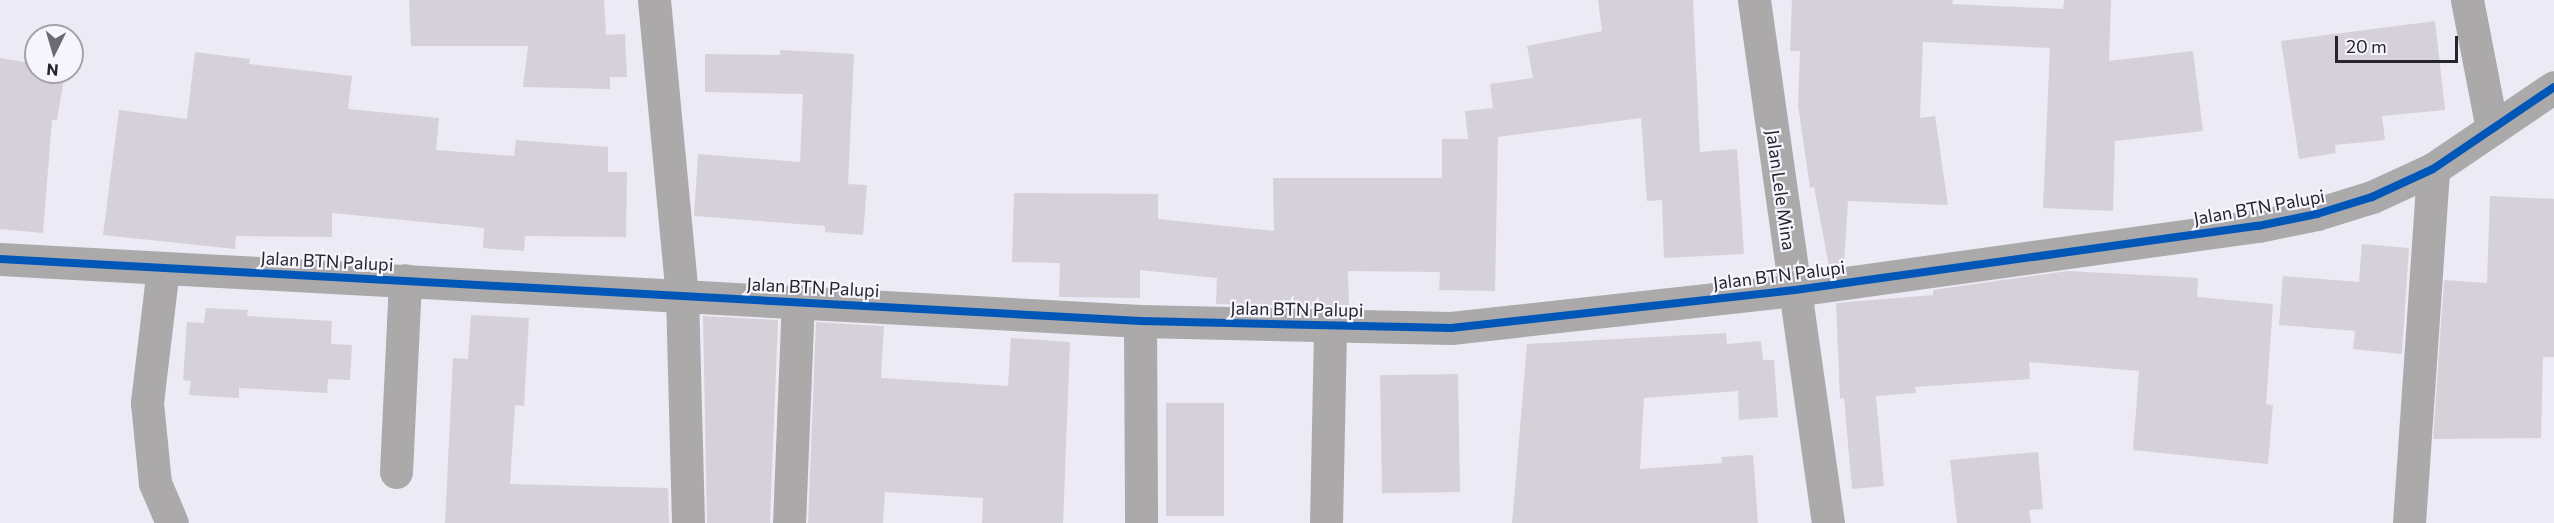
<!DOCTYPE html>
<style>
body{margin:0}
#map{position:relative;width:2554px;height:523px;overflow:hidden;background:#eceaf4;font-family:Commissioner,sans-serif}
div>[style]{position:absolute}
.building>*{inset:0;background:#d6d1d8;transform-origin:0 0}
.minor>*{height:33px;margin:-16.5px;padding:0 16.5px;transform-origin:16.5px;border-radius:16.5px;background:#aba9a9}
.cycleway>*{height:8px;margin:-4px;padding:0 4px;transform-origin:4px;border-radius:4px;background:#0057b8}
span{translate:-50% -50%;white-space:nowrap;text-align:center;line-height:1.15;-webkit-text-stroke:4.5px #f6f4fc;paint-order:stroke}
.street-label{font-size:18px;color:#27252c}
.north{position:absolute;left:24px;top:24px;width:60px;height:60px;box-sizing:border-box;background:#f6f4fc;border:2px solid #a3a1a9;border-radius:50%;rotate:185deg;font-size:16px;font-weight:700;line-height:24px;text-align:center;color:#27252c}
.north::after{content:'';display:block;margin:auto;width:21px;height:27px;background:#6c6a72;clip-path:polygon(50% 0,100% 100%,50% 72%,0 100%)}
.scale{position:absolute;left:2335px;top:36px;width:123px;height:27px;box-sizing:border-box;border:3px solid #27252c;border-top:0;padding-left:8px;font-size:18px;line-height:21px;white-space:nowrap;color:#27252c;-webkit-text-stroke:4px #f6f4fc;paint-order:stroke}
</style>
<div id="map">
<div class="building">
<i style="clip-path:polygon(409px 0,604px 0,606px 35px,625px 34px,627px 77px,610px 77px,610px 89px,523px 87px,528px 46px,411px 46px)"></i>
<i style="clip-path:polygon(1598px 0,1693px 0,1700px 152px,1737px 149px,1744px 254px,1664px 258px,1662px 200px,1647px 201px,1641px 118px,1498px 137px,1495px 291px,1439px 290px,1440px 272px,1348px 271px,1349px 307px,1216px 304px,1217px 278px,1140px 270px,1140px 298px,1059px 297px,1060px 263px,1012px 262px,1014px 193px,1158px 194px,1158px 219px,1274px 231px,1273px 178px,1442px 178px,1442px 139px,1468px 139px,1465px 111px,1493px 108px,1490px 84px,1533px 78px,1527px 46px,1602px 31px)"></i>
<i style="clip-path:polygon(1792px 0,1953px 0,1952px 4px,2063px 9px,2064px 0,2111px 0,2109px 61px,2193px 51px,2203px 131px,2115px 141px,2113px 211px,2043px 208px,2050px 48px,1923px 42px,1920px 118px,1935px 116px,1948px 205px,1848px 201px,1844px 264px,1829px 266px,1814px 187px,1810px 188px,1798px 105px,1800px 51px,1790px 51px)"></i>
<i style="clip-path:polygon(2435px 21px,2445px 110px,2382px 116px,2385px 140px,2335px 145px,2336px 153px,2299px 159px,2281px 41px)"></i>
<i style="clip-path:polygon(780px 50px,854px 54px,848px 184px,867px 185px,863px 235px,825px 232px,825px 226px,694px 216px,698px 154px,800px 162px,803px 94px,705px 92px,705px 54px,780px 55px)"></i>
<i style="clip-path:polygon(195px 52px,250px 59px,249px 64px,352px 76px,348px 109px,439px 118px,436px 150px,514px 156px,516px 140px,608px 147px,608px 172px,627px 172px,626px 237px,525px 236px,524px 251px,483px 248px,484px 228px,332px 213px,332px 237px,236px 236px,235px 249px,103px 235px,119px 110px,187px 119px)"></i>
<i style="clip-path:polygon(0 58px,36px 64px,36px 72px,65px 72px,57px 120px,52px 120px,43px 233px,0 229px)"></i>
<i style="clip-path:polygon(2490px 196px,2554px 199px,2554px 357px,2543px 357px,2541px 438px,2433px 439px,2444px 280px,2487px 283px)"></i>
<i style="clip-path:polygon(2362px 244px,2409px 248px,2402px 354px,2353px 349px,2355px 331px,2279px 325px,2283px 276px,2359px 282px)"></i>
<i style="clip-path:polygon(2068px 271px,2198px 278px,2197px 297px,2273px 304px,2266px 404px,2273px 405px,2268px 464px,2133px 450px,2139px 371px,2029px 362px,2030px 379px,1915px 387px,1916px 393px,1876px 396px,1884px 486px,1852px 489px,1844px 398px,1840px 399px,1836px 303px,1933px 295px,1933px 290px)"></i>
<i style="clip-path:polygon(206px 308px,248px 310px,247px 316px,332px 321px,331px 344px,352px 345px,350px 380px,328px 379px,327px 393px,239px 388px,239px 398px,189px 395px,191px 381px,183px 380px,187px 322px,204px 323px)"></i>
<i style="clip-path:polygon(471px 315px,529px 318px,524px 406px,515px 405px,510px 484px,668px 488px,669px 523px,445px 523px,453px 358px,468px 359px)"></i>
<i style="clip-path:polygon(703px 316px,778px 320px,770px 523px,707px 523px)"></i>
<i style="clip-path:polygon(816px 322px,884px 326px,881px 378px,1008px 386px,1011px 338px,1070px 342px,1063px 523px,982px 523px,983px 498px,885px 492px,883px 523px,808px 523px)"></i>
<i style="clip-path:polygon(1726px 333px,1727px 344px,1761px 341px,1763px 360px,1774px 360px,1778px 417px,1739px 420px,1738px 391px,1644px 398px,1640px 469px,1722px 463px,1721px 457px,1753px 455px,1758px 523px,1512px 523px,1527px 344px)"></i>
<i style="left:1458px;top:374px;width:118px;height:78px;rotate:89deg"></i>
<i style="left:1166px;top:403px;width:58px;height:113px"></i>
<i style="clip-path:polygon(2038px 452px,2043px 509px,2029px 510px,2031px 523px,1957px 523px,1950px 460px)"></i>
</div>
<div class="minor">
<i style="left:654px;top:0;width:295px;rotate:84.6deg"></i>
<i style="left:682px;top:294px;width:229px;rotate:88.5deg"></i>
<i style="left:1754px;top:0;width:528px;rotate:81.95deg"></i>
<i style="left:2467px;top:0;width:131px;rotate:79deg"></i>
<i style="left:0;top:259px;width:1142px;rotate:3.11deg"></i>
<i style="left:1140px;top:321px;width:311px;rotate:1.3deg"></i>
<i style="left:1451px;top:328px;width:346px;rotate:-6.3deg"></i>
<i style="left:1795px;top:290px;width:467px;rotate:-7.9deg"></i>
<i style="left:2258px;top:226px;width:60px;rotate:-11.5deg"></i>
<i style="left:2317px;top:214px;width:58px;rotate:-17.2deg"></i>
<i style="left:2372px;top:197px;width:67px;rotate:-24.7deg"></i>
<i style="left:2433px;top:169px;width:146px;rotate:-34.1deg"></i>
<i style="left:163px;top:268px;width:136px;rotate:96.8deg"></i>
<i style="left:147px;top:403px;width:80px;rotate:84.3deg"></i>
<i style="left:155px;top:483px;width:43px;rotate:67deg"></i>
<i style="left:1140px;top:321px;width:202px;rotate:89.7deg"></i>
<i style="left:396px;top:472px;width:192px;rotate:-87.3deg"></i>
<i style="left:789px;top:523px;width:222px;rotate:-87.7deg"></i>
<i style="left:1326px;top:523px;width:198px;rotate:-88.8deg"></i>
<i style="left:2409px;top:523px;width:355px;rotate:-86.1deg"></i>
</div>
<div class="cycleway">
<i style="left:0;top:259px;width:1142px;rotate:3.11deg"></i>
<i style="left:1140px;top:321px;width:311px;rotate:1.3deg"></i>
<i style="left:1451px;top:328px;width:346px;rotate:-6.3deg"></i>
<i style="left:1795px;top:290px;width:467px;rotate:-7.9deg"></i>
<i style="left:2258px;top:226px;width:60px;rotate:-11.5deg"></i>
<i style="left:2317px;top:214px;width:58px;rotate:-17.2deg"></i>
<i style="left:2372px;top:197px;width:67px;rotate:-24.7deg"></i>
<i style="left:2433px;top:169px;width:146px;rotate:-34.1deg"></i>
</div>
<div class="street-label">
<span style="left:1781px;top:190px;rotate:82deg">Jalan Lele Mina</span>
<span style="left:2259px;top:207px;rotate:-10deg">Jalan BTN Palupi</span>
<span style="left:327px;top:261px;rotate:3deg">Jalan BTN Palupi</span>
<span style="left:1779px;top:275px;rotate:-7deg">Jalan BTN Palupi</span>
<span style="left:813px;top:287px;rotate:3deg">Jalan BTN Palupi</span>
<span style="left:1297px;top:309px;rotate:1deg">Jalan BTN Palupi</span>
</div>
<div class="north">N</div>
<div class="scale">20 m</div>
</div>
